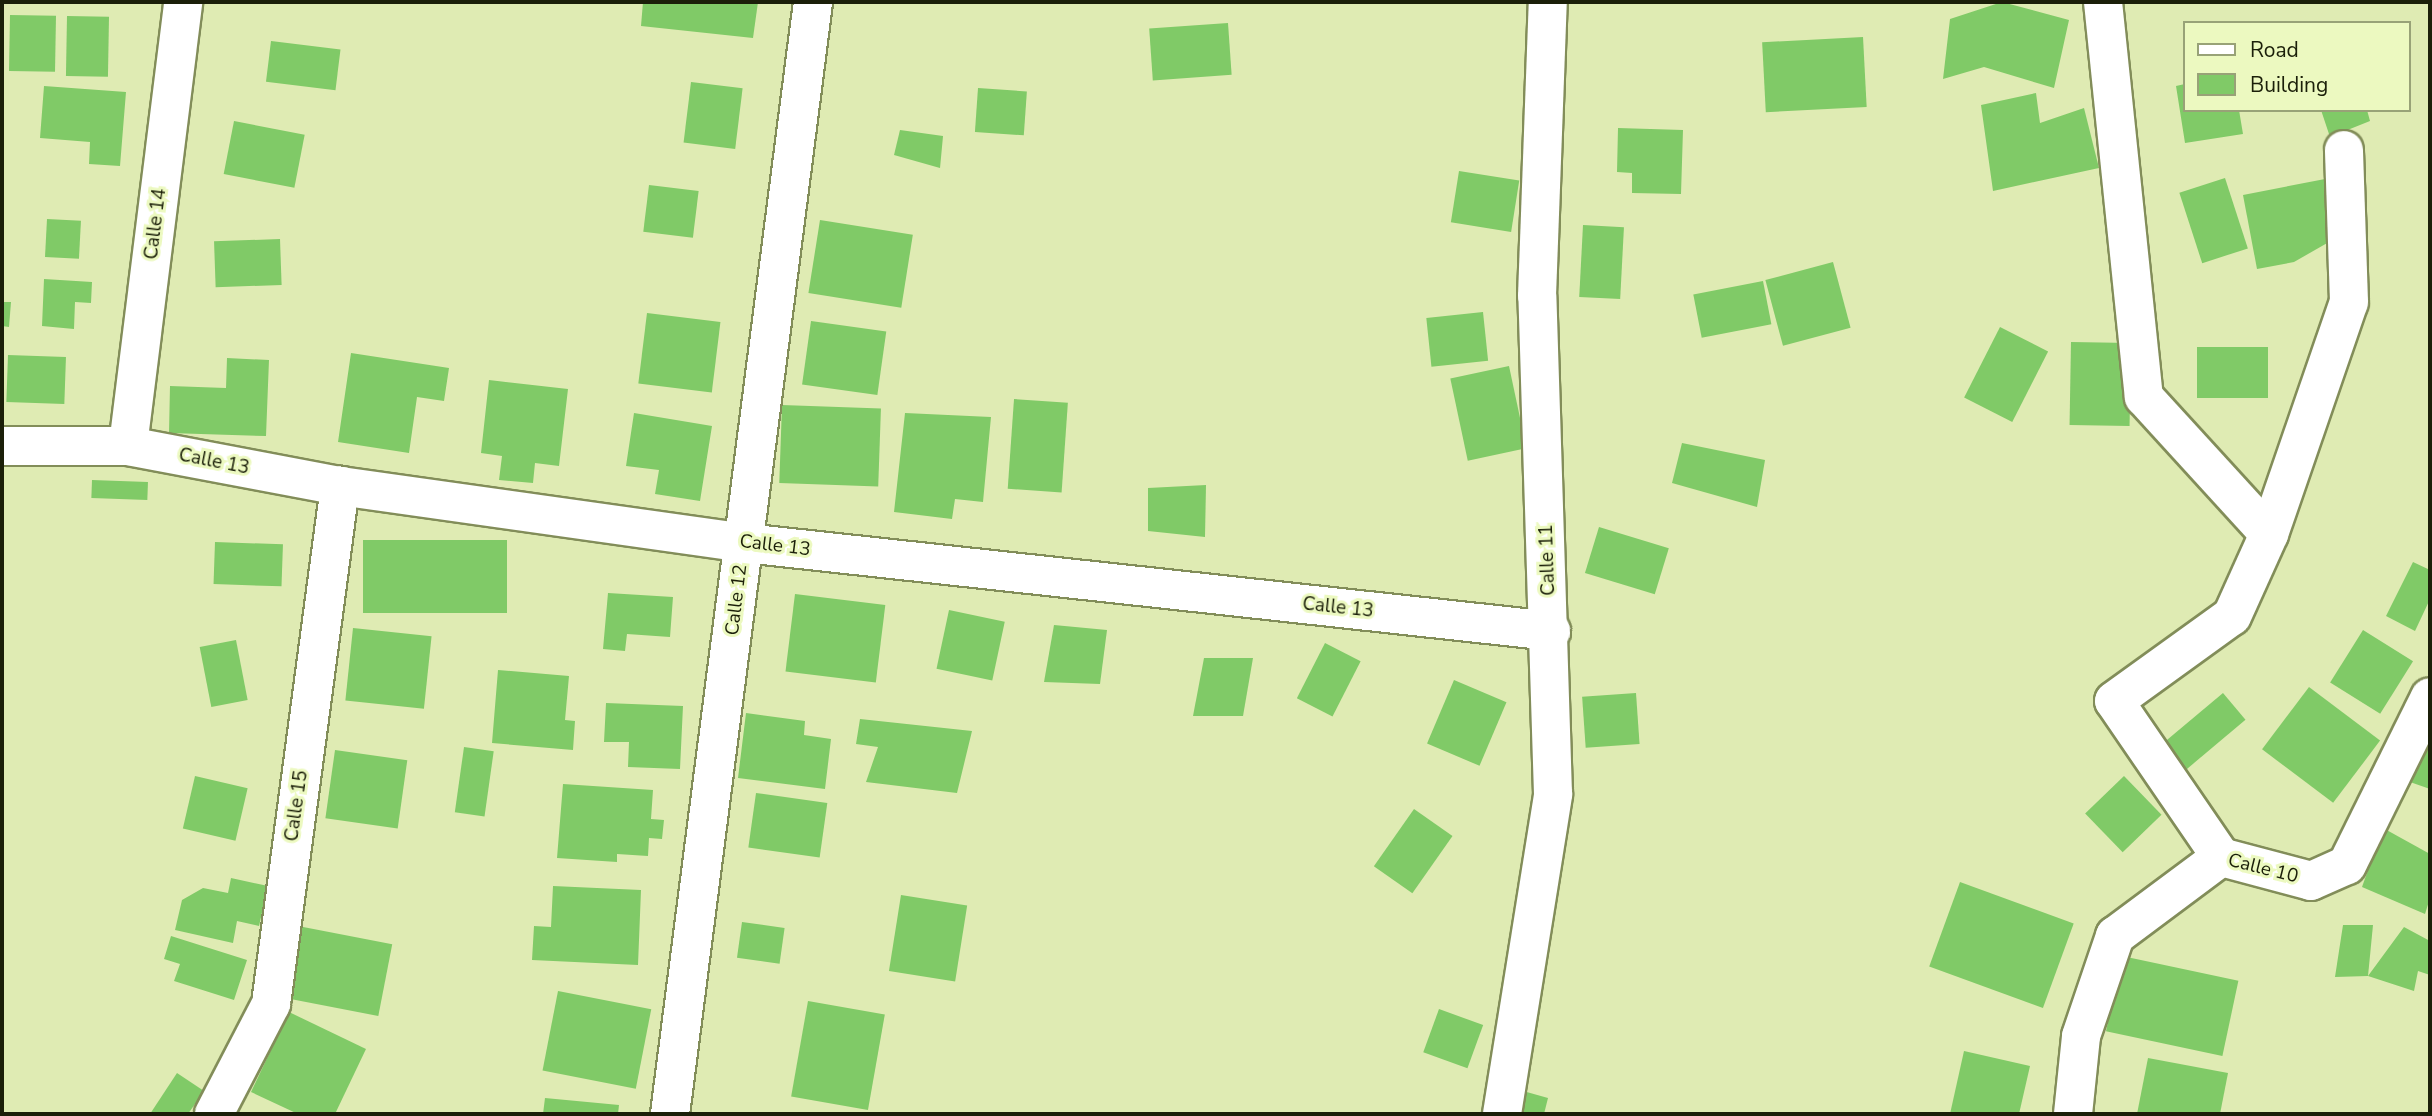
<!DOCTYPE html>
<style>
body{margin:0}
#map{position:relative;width:2432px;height:1116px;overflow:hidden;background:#dfebb3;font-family:"Nunito Sans",sans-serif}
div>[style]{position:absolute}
.building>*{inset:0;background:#80ca67;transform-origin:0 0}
.roads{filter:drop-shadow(2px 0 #828d59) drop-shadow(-2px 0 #828d59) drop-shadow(0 2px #828d59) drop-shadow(0 -2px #828d59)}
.street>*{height:38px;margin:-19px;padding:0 19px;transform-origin:19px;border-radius:19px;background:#fff}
span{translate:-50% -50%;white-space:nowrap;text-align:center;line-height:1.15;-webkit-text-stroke:6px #ecf9c0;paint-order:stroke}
.street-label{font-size:19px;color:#1b1f09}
.frame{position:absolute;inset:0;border:4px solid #1b1f09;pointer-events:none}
.legend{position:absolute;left:2183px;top:21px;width:228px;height:91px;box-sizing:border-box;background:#ecf9c0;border:2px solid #98a277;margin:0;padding:9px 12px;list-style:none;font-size:21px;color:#1b1f09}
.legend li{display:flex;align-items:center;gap:14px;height:35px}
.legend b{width:35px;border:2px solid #98a277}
</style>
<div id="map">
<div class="building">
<i style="clip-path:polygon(643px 2px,758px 2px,753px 38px,641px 26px)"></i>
<i style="clip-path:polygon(2002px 2px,2069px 20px,2054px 88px,1984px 67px,1943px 79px,1950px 19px)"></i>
<i style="left:10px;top:15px;width:46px;height:56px;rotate:1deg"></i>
<i style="left:67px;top:16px;width:42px;height:60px;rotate:1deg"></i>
<i style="left:1228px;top:23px;width:52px;height:79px;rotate:86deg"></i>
<i style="left:1863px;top:37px;width:70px;height:101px;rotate:87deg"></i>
<i style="left:271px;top:41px;width:70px;height:41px;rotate:7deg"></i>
<i style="left:691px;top:82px;width:52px;height:61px;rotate:7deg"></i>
<i style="clip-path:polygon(2185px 84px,2185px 110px,2239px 110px,2243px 134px,2185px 143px,2176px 86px)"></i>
<i style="clip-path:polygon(44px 86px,126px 92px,120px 166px,89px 164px,90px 142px,40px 138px)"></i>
<i style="left:978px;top:88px;width:49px;height:44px;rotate:4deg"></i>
<i style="clip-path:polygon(2036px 93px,2040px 123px,2084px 108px,2099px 168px,1993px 191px,1981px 105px)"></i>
<i style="clip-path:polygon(2321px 110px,2367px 110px,2370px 121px,2330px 137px)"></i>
<i style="left:234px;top:121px;width:72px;height:54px;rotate:11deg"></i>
<i style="clip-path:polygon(1618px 128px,1683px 130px,1681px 194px,1632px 193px,1632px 173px,1617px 172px)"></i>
<i style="clip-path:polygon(900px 130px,943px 136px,940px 168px,894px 155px)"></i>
<i style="left:1459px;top:171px;width:61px;height:52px;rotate:9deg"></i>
<i style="left:2225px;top:178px;width:74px;height:48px;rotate:72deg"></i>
<i style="clip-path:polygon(2325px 179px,2336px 238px,2294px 262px,2257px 269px,2243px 195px)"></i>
<i style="left:649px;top:185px;width:50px;height:47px;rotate:7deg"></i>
<i style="left:47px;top:219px;width:34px;height:38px;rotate:3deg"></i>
<i style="left:820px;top:220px;width:94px;height:74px;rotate:9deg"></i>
<i style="left:1583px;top:225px;width:41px;height:72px;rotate:3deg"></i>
<i style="left:280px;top:239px;width:46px;height:66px;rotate:88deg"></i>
<i style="left:1833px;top:262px;width:68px;height:70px;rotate:75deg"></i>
<i style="clip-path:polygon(44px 279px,92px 282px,91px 303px,75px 302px,74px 329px,42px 326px)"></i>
<i style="left:1763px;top:281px;width:44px;height:71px;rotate:79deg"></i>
<i style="clip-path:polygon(2px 302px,11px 302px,9px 327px,2px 326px)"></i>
<i style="left:1483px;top:312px;width:49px;height:57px;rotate:84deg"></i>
<i style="left:647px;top:313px;width:74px;height:71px;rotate:7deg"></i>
<i style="left:811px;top:321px;width:76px;height:64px;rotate:8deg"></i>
<i style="left:2000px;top:327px;width:54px;height:79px;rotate:27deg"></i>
<i style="left:2071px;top:342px;width:60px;height:83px;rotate:1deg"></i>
<i style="left:2268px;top:347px;width:51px;height:71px;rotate:90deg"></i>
<i style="clip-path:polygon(351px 353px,449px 368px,444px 401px,417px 397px,409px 453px,338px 442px)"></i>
<i style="left:8px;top:355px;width:58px;height:47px;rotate:2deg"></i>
<i style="clip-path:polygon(227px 358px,269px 360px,266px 436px,169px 433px,170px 386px,226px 388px)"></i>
<i style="left:1509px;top:366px;width:84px;height:60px;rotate:78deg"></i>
<i style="clip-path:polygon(489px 380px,568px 389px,559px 466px,535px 463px,533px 483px,499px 480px,502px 456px,481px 453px)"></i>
<i style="left:1014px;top:399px;width:54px;height:90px;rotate:4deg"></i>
<i style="left:782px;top:405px;width:99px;height:78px;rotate:2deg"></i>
<i style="clip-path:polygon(634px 413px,712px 426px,700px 501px,655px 494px,659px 470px,626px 466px)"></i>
<i style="clip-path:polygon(905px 413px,991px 417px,983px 502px,955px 499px,952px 519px,894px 512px)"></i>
<i style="clip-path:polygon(1682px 443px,1765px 460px,1757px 507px,1672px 483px)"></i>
<i style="left:92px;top:480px;width:56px;height:18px;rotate:2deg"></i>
<i style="clip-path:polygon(1206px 485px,1205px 537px,1148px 531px,1148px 488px)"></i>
<i style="left:1599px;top:527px;width:73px;height:48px;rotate:17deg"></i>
<i style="left:363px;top:540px;width:144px;height:73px"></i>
<i style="left:215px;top:542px;width:68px;height:42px;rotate:2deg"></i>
<i style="clip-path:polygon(2413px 562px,2430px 570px,2430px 599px,2415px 631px,2386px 616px)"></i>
<i style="clip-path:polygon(608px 593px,673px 597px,670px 637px,627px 634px,625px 651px,603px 649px)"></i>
<i style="left:795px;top:594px;width:91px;height:78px;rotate:7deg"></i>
<i style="left:949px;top:610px;width:57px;height:60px;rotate:12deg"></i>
<i style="clip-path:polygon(1054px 625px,1107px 630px,1100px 684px,1044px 682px)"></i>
<i style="left:353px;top:628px;width:79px;height:73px;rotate:6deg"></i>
<i style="left:2363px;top:630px;width:59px;height:62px;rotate:32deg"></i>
<i style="left:236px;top:640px;width:61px;height:37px;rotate:79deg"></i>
<i style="left:1325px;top:643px;width:40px;height:62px;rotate:27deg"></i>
<i style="clip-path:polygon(1204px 658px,1253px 658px,1243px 716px,1193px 716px)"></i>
<i style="clip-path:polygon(498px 670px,569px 676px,565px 720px,575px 721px,573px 750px,492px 743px)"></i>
<i style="left:1454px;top:680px;width:57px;height:69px;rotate:23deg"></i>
<i style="left:2309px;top:687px;width:89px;height:78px;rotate:37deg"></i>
<i style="left:1636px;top:693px;width:51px;height:54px;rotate:86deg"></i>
<i style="left:2223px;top:693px;width:35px;height:81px;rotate:50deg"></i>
<i style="clip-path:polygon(606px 703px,683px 706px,680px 769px,628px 767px,629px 742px,604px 742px)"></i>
<i style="clip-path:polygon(746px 713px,805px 721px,804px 735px,831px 739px,825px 789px,738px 778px)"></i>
<i style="clip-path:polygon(860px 719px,972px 731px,957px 793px,866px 782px,878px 747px,856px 744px)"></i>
<i style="left:464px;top:747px;width:30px;height:66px;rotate:8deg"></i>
<i style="clip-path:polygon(2422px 748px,2430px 751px,2430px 789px,2410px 782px)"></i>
<i style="left:335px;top:750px;width:73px;height:69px;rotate:8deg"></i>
<i style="left:195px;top:776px;width:54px;height:54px;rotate:13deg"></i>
<i style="left:2124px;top:776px;width:54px;height:54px;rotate:46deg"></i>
<i style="clip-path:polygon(563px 784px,653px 790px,651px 819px,664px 820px,662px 839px,649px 838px,648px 856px,617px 854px,617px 862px,557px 858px)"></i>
<i style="left:756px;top:793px;width:72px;height:55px;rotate:8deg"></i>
<i style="left:1414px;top:809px;width:47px;height:70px;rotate:35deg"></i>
<i style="clip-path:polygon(2383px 828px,2430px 854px,2430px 898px,2425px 914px,2362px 887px)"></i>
<i style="clip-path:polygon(231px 878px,268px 886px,259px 926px,237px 921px,233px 943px,175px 930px,182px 900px,203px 888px,228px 893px)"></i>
<i style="left:1960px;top:882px;width:121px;height:90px;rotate:20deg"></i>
<i style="clip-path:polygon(553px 886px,641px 890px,638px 965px,532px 960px,534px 926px,551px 927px)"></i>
<i style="left:901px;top:895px;width:67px;height:77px;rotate:9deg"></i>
<i style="left:742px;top:922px;width:43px;height:36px;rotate:8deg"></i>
<i style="clip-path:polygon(2343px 925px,2373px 925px,2368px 976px,2335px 977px)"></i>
<i style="left:298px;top:926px;width:96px;height:73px;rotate:11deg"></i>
<i style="clip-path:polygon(2404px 927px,2430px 941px,2430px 975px,2418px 971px,2414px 991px,2368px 976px)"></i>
<i style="clip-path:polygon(171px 936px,247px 960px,234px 1000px,174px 981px,180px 964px,164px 959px)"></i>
<i style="left:2122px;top:956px;width:119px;height:77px;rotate:12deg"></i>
<i style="left:558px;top:991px;width:95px;height:81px;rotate:11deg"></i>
<i style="left:808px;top:1001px;width:78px;height:97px;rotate:10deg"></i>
<i style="left:1439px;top:1009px;width:47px;height:46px;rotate:20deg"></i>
<i style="clip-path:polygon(289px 1012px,366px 1049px,335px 1114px,298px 1114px,251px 1092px)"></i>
<i style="clip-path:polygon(1964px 1051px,2030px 1066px,2019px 1114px,1950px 1114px)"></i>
<i style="clip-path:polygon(2148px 1058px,2228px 1073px,2220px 1114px,2137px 1114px)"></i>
<i style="clip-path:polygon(177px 1073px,204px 1091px,188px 1114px,150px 1114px)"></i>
<i style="clip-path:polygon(1523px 1091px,1548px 1098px,1544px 1114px,1516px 1114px)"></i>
<i style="clip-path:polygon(545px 1098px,619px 1105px,618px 1114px,543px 1114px)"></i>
</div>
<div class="roads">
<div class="street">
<i style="left:2103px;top:2px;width:397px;rotate:84.1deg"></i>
<i style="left:2144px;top:397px;width:185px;rotate:47.6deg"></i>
<i style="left:2px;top:446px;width:126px"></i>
<i style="left:128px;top:446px;width:216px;rotate:10.7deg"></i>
<i style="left:340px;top:486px;width:409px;rotate:8deg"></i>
<i style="left:745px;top:543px;width:811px;rotate:6.23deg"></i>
<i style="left:128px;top:446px;width:447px;rotate:-82.9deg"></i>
<i style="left:2221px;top:857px;width:189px;rotate:-124.4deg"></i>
<i style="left:2114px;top:701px;width:145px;rotate:-35.8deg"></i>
<i style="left:2232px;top:616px;width:90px;rotate:-65.7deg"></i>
<i style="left:2269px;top:534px;width:245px;rotate:-71deg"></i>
<i style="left:2349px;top:302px;width:152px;rotate:-91.9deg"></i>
<i style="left:214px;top:1114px;width:124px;rotate:-62.6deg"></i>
<i style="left:271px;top:1004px;width:523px;rotate:-82.41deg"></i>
<i style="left:670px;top:1114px;width:1121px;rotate:-82.67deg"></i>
<i style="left:1502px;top:1114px;width:324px;rotate:-80.9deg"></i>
<i style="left:1553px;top:794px;width:498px;rotate:-91.8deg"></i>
<i style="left:1537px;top:296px;width:294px;rotate:-87.9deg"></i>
<i style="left:2073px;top:1114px;width:78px;rotate:-84.1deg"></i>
<i style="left:2081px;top:1036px;width:106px;rotate:-71.2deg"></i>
<i style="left:2115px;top:936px;width:132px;rotate:-36.7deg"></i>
<i style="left:2221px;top:857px;width:93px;rotate:14.9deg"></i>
<i style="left:2311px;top:881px;width:39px;rotate:-24deg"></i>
<i style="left:2347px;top:865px;width:187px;rotate:-63.7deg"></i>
</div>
</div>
<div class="street-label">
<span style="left:156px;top:224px;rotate:-83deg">Calle 14</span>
<span style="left:214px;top:462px;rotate:11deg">Calle 13</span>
<span style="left:775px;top:546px;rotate:7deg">Calle 13</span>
<span style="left:1548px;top:560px;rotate:-92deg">Calle 11</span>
<span style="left:737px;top:600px;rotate:-83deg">Calle 12</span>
<span style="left:1338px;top:608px;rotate:6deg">Calle 13</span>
<span style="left:297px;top:806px;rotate:-82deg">Calle 15</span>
<span style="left:2263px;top:869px;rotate:14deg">Calle 10</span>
</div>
<div class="frame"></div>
<ul class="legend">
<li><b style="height:9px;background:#fff"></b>Road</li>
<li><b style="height:19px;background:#80ca67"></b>Building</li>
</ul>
</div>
